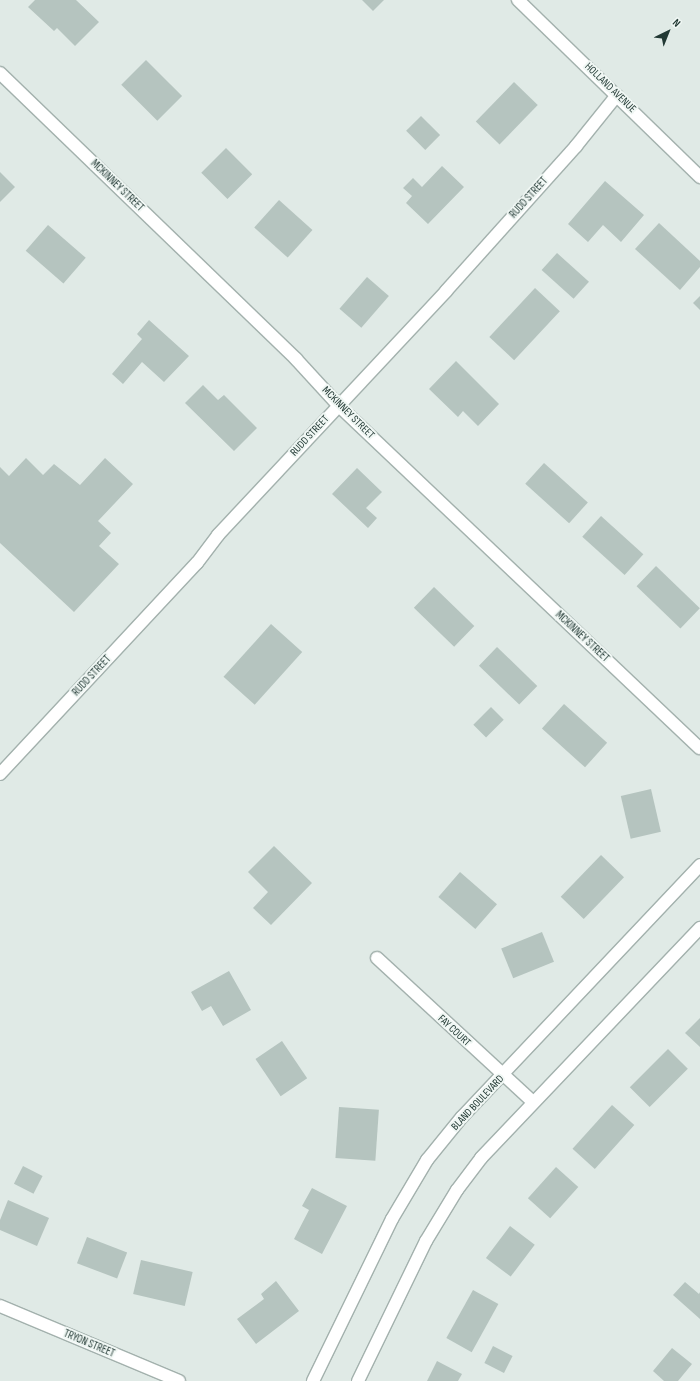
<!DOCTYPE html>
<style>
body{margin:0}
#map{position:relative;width:700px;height:1381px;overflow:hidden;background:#e0eae6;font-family:"Sofia Sans Condensed",sans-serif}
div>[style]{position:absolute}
.building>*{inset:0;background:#b5c4bf;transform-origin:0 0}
.roads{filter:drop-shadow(1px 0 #a3b1ad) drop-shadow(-1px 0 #a3b1ad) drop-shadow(0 1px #a3b1ad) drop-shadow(0 -1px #a3b1ad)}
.minor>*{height:12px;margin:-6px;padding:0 6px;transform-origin:6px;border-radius:6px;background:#fff}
span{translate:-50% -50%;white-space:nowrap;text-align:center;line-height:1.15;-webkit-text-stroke:4px #f0f7f4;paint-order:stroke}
.street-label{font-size:11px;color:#223934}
.north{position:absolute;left:648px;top:12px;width:40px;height:40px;-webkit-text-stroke:3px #f0f7f4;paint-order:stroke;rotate:43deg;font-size:11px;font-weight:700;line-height:16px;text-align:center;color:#223934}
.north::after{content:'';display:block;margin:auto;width:14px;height:18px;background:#223934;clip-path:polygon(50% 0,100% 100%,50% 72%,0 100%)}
</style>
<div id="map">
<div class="building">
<i style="clip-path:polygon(35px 0,76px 0,99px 22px,75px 46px,57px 28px,54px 31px,28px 7px)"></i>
<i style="clip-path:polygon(362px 0,384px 0,373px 11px)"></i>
<i style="left:146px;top:60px;width:51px;height:35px;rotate:45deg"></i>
<i style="left:514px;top:82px;width:33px;height:55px;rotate:44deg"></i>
<i style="left:421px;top:116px;width:27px;height:21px;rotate:45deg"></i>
<i style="left:226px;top:148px;width:37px;height:35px;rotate:45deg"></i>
<i style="clip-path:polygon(442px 166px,464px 187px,428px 224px,406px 203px,412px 196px,403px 188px,413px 178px,422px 187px)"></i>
<i style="clip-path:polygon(0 172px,15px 187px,0 202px)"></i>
<i style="clip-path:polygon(605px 181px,644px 215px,621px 242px,603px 225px,588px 242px,568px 224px)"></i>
<i style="left:279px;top:200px;width:45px;height:37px;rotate:42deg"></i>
<i style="clip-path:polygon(659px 223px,700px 261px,700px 267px,680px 290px,635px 249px)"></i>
<i style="left:48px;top:225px;width:50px;height:34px;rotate:41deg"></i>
<i style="left:557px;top:253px;width:43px;height:23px;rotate:42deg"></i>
<i style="left:367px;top:277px;width:29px;height:42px;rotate:41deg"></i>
<i style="left:535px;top:288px;width:34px;height:67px;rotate:43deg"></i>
<i style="clip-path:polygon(700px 296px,700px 310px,693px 303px)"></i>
<i style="clip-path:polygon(149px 320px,189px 356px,164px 382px,142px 362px,123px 384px,112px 374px,142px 339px,137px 334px)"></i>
<i style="clip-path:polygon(456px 361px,499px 404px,478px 426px,463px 411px,458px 417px,429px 389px)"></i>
<i style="clip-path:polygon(203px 385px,218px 400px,224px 395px,257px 428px,234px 451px,185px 403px)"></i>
<i style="clip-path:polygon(26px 458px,43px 475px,54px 464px,80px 485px,105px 458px,133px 484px,98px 521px,111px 533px,99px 546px,119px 564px,74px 612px,0 543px,0 467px,9px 476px)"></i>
<i style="left:544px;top:463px;width:59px;height:28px;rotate:42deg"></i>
<i style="clip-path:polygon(357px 468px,382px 492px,366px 508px,377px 518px,368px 528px,332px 494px)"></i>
<i style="left:601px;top:516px;width:57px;height:28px;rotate:42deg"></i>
<i style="left:656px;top:566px;width:61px;height:28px;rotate:44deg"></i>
<i style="left:434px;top:587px;width:56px;height:29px;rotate:44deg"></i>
<i style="left:271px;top:624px;width:42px;height:71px;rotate:42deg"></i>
<i style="left:497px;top:647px;width:56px;height:26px;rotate:44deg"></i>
<i style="left:564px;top:704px;width:58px;height:33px;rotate:42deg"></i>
<i style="left:491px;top:707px;width:18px;height:25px;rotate:45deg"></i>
<i style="left:651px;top:789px;width:44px;height:31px;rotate:77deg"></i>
<i style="clip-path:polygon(274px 846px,312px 883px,271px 925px,253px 908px,268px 892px,248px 872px)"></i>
<i style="left:601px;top:855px;width:32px;height:58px;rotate:44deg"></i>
<i style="left:460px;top:872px;width:49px;height:33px;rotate:41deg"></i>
<i style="left:542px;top:932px;width:32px;height:44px;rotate:68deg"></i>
<i style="clip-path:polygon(229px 971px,251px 1010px,223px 1026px,211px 1006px,202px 1011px,191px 992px)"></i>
<i style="clip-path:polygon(700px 1018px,700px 1047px,685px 1033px)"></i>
<i style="left:282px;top:1041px;width:45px;height:32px;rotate:56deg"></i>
<i style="left:668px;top:1049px;width:28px;height:54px;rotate:45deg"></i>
<i style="left:612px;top:1105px;width:30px;height:59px;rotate:42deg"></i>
<i style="left:339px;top:1107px;width:40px;height:51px;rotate:4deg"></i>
<i style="left:23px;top:1166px;width:22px;height:20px;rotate:27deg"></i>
<i style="left:556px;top:1167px;width:30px;height:42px;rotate:42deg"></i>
<i style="clip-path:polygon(312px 1188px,347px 1206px,322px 1254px,294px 1239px,309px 1210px,302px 1206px)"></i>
<i style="clip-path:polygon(8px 1200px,49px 1218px,37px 1246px,0 1230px,0 1220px)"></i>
<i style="left:510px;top:1226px;width:31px;height:40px;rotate:37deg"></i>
<i style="left:87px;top:1237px;width:43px;height:28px;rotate:21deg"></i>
<i style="left:141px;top:1260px;width:53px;height:35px;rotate:13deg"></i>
<i style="clip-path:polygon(276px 1281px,299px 1311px,256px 1344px,237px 1319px,264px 1299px,261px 1294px)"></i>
<i style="clip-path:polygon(685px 1282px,699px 1294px,700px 1292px,700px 1319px,673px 1295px)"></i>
<i style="left:473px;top:1290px;width:29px;height:55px;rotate:29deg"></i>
<i style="left:493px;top:1346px;width:22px;height:19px;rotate:27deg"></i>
<i style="clip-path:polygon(672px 1348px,692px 1364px,678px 1381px,664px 1381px,653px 1371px)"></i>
<i style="clip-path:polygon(437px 1361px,462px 1374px,458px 1381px,427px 1381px)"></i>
</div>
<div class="roads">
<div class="minor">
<i style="left:518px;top:0;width:254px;rotate:44.2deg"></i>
<i style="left:0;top:73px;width:412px;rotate:44deg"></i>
<i style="left:296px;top:359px;width:64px;rotate:47.5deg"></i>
<i style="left:339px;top:406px;width:497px;rotate:43.5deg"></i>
<i style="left:0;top:774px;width:289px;rotate:-47deg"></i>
<i style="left:197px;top:563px;width:35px;rotate:-53deg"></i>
<i style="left:218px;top:535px;width:334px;rotate:-46.9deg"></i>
<i style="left:446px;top:291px;width:195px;rotate:-48.1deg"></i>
<i style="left:576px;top:146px;width:65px;rotate:-51.2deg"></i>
<i style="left:377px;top:958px;width:212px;rotate:42.7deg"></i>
<i style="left:0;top:1306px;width:194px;rotate:22.7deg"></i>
<i style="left:313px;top:1381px;width:180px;rotate:-64deg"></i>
<i style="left:392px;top:1219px;width:69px;rotate:-59.3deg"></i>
<i style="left:427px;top:1160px;width:55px;rotate:-50.9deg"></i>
<i style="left:462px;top:1117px;width:347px;rotate:-46.6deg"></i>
<i style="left:358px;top:1381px;width:156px;rotate:-64.1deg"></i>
<i style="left:426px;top:1241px;width:60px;rotate:-58.7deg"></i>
<i style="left:457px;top:1190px;width:40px;rotate:-53deg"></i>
<i style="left:481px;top:1158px;width:318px;rotate:-46.4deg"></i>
</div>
</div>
<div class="street-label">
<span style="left:610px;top:88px;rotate:44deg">HOLLAND AVENUE</span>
<span style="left:117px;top:186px;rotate:44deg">MCKINNEY STREET</span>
<span style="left:529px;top:198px;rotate:-48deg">RUDD STREET</span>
<span style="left:348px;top:413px;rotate:45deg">MCKINNEY STREET</span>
<span style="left:310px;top:436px;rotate:-47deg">RUDD STREET</span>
<span style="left:582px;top:637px;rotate:43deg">MCKINNEY STREET</span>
<span style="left:92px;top:676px;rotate:-47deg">RUDD STREET</span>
<span style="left:454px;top:1031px;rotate:43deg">FAY COURT</span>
<span style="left:478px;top:1103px;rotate:-47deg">BLAND BOULEVARD</span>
<span style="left:89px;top:1344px;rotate:23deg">TRYON STREET</span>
</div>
<div class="north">N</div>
</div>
